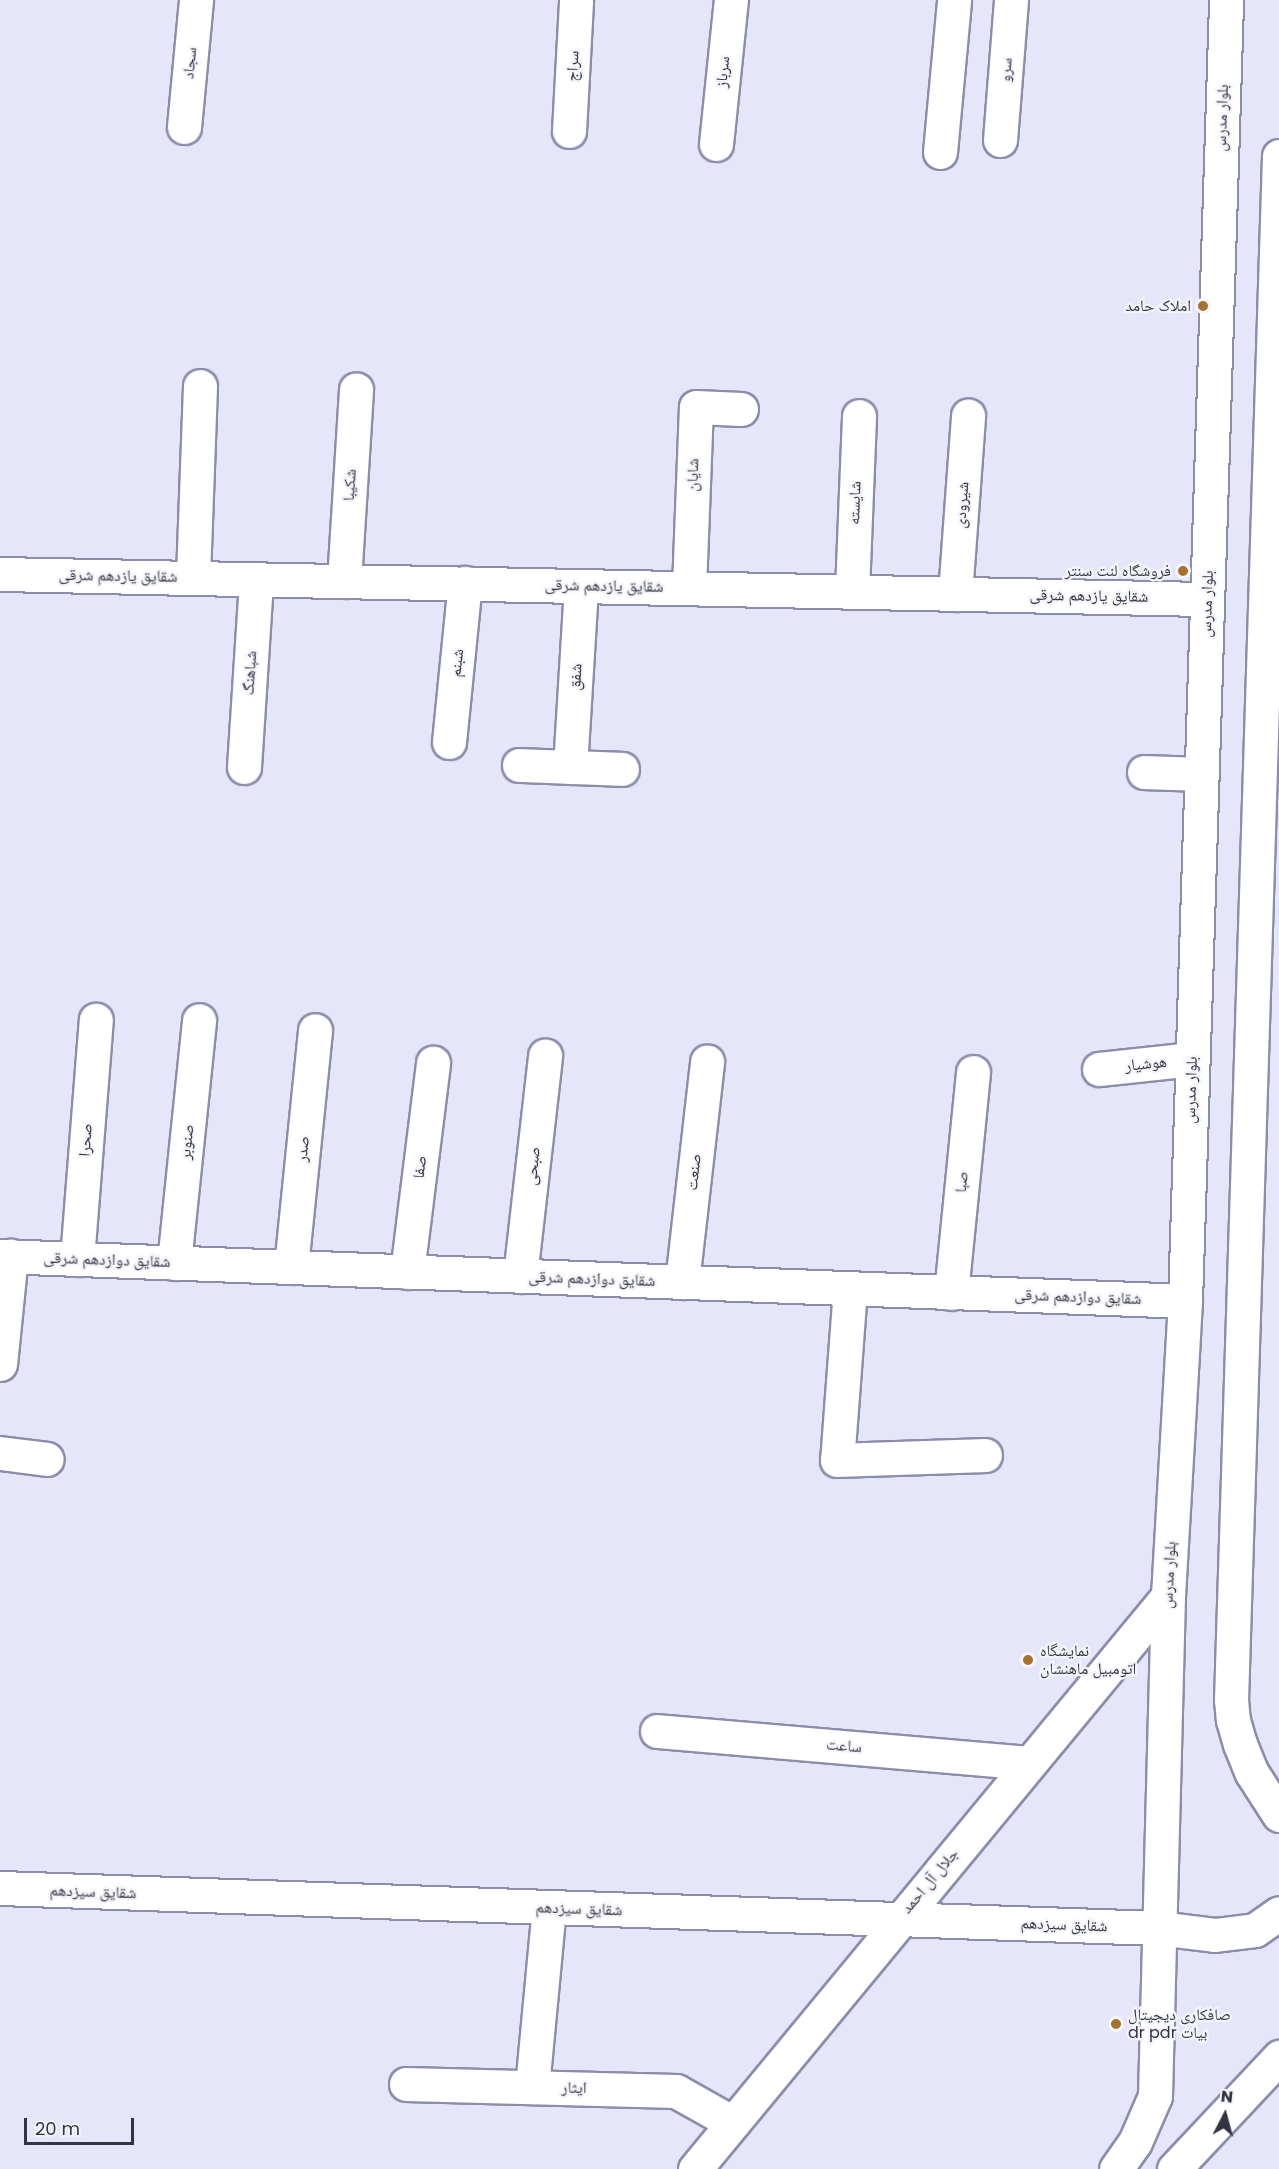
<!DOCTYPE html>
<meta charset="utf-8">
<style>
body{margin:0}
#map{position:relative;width:1279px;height:2169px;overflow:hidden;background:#e5e6f9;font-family:Poppins,"Noto Naskh Arabic",sans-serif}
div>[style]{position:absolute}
.roads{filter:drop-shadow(2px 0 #8b8daa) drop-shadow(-2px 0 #8b8daa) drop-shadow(0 2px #8b8daa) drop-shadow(0 -2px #8b8daa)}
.street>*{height:33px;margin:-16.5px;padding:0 16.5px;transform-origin:16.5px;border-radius:16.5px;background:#fff}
.secondary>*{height:33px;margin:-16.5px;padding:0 16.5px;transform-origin:16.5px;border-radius:16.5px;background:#fff}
.primary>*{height:33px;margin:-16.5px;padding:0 16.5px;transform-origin:16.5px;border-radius:16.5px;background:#fff}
.dots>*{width:16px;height:16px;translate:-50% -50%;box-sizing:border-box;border:3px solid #f4f4fb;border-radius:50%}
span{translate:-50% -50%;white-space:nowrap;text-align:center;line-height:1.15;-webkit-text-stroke:4.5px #f4f4fb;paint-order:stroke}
.street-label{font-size:16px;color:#333441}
.poi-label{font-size:16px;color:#333441}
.right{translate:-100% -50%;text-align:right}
.left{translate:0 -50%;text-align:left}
.north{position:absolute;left:1195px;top:2085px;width:60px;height:60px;-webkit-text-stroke:4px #f4f4fb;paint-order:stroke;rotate:6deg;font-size:16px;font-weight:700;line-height:24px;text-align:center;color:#333441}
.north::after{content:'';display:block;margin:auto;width:21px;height:27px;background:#333441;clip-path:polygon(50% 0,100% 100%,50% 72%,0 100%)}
.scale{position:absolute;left:24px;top:2118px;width:110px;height:27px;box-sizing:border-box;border:3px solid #333441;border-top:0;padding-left:8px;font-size:18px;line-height:21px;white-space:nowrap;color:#333441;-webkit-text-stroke:4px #f4f4fb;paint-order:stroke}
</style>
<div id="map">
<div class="roads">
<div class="street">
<i style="left:184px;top:127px;width:128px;rotate:-84.6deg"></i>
<i style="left:569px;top:131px;width:131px;rotate:-86.9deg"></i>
<i style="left:1000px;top:140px;width:140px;rotate:-85.5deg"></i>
<i style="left:716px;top:144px;width:145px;rotate:-84.1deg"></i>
<i style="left:940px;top:152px;width:153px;rotate:-84.7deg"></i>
<i style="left:193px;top:577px;width:191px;rotate:-87.9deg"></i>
<i style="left:344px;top:581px;width:192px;rotate:-86.4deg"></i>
<i style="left:689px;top:588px;width:181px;rotate:-87.8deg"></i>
<i style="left:696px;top:407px;width:45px;rotate:2.5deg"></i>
<i style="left:852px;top:591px;width:175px;rotate:-87.7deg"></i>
<i style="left:955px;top:594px;width:179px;rotate:-85.8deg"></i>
<i style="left:449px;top:742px;width:160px;rotate:-84.3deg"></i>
<i style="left:519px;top:765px;width:103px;rotate:2.2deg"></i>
<i style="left:244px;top:767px;width:188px;rotate:-86.3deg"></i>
<i style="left:570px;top:767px;width:181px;rotate:-86.5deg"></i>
<i style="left:1144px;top:772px;width:57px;rotate:2deg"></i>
<i style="left:1099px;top:1069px;width:94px;rotate:-6.1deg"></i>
<i style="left:77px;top:1259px;width:240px;rotate:-85.5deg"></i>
<i style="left:174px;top:1263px;width:244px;rotate:-84.1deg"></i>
<i style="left:291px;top:1267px;width:238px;rotate:-84.2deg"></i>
<i style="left:407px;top:1272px;width:211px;rotate:-82.9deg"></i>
<i style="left:520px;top:1276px;width:222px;rotate:-83.5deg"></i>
<i style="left:682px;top:1282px;width:222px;rotate:-83.5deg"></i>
<i style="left:850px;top:1289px;width:171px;rotate:94.3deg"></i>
<i style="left:837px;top:1460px;width:148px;rotate:-1.9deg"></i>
<i style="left:951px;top:1293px;width:222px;rotate:-84.3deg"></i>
<i style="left:0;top:1364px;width:109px;rotate:-84.2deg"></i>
<i style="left:0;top:1453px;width:47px;rotate:7.3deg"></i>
<i style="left:657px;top:1731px;width:374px;rotate:4.9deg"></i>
<i style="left:0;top:1888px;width:1159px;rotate:1.98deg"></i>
<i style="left:406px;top:2084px;width:270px;rotate:1.5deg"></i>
<i style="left:676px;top:2091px;width:65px;rotate:29.3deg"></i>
<i style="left:532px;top:2087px;width:180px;rotate:-84.6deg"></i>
</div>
<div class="secondary">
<i style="left:1279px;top:156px;width:1544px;rotate:91.78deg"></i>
<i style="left:1231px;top:1699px;width:21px;rotate:85deg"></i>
<i style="left:1233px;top:1720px;width:25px;rotate:74deg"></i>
<i style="left:1240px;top:1744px;width:31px;rotate:68deg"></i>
<i style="left:1252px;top:1773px;width:50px;rotate:57.3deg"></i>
<i style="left:0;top:574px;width:1207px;rotate:1.19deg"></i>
<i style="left:0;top:1256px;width:1186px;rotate:2.17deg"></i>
<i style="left:1158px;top:1928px;width:57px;rotate:7deg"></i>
<i style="left:1215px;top:1935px;width:40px;rotate:-7.1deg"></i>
<i style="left:1255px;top:1930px;width:29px;rotate:-35deg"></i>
<i style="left:695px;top:2169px;width:743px;rotate:-50.46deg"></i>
<i style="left:1116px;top:2169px;width:33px;rotate:-55deg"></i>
<i style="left:1135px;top:2142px;width:50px;rotate:-66.5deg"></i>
<i style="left:1155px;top:2096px;width:500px;rotate:-88.51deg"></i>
<i style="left:1168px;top:1596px;width:295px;rotate:-86.7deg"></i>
<i style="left:1185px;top:1301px;width:1302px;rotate:-88.19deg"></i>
</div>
<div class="primary">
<i style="left:1174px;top:2169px;width:154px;rotate:-46.8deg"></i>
</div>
</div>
<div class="dots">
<i style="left:1203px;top:306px;background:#a7722c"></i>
<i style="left:1183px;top:571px;background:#a7722c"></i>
<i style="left:1028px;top:1660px;background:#a7722c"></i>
<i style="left:1116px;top:2024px;background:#a7722c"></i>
</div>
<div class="street-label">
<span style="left:190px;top:63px;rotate:-84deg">سجاد</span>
<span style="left:573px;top:66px;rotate:-87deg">سراج</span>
<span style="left:1006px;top:70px;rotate:-85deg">سرو</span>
<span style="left:723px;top:72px;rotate:-84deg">سرباز</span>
<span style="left:1222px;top:118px;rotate:-88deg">بلوار مدرس</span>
<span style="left:693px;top:475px;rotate:-88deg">شایان</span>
<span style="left:350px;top:485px;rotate:-86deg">شکیبا</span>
<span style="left:855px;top:503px;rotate:-88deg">شایسته</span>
<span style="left:962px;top:505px;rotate:-86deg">شیرودی</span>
<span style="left:118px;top:576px;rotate:1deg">شقایق یازدهم شرقی</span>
<span style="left:604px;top:586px;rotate:1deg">شقایق یازدهم شرقی</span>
<span style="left:1089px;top:596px;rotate:1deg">شقایق یازدهم شرقی</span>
<span style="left:1207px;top:604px;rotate:-88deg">بلوار مدرس</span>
<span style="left:457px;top:663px;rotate:-84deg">شبنم</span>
<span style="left:250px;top:673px;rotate:-86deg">شباهنگ</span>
<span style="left:576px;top:677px;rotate:-87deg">شفق</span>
<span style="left:1146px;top:1064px;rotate:-6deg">هوشیار</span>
<span style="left:1191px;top:1090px;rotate:-88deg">بلوار مدرس</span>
<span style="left:86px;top:1140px;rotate:-86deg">صحرا</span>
<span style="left:187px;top:1142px;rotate:-84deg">صنوبر</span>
<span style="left:303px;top:1149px;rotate:-84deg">صدر</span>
<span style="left:533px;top:1166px;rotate:-84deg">صبحی</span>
<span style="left:420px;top:1167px;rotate:-83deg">صفا</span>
<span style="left:694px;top:1172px;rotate:-84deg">صنعت</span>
<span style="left:962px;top:1182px;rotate:-84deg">صبا</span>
<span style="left:107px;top:1260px;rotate:2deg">شقایق دوازدهم شرقی</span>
<span style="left:592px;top:1279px;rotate:2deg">شقایق دوازدهم شرقی</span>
<span style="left:1078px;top:1297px;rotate:2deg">شقایق دوازدهم شرقی</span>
<span style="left:1169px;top:1575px;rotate:-87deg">بلوار مدرس</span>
<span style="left:844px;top:1746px;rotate:5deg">ساعت</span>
<span style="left:930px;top:1881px;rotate:-50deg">جلال آل احمد</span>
<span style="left:93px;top:1892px;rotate:2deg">شقایق سیزدهم</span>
<span style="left:579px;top:1909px;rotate:2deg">شقایق سیزدهم</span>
<span style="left:1064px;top:1925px;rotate:2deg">شقایق سیزدهم</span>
<span style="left:574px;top:2088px;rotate:1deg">ایثار</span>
</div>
<div class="poi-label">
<span class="right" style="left:1191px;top:306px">املاک حامد</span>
<span class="right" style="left:1171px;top:571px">فروشگاه لنت سنتر</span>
<span class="left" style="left:1040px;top:1660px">نمایشگاه<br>اتومبیل ماهنشان</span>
<span class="left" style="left:1128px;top:2024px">صافکاری دیجیتال<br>dr pdr بیات</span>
</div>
<div class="north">N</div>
<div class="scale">20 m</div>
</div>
